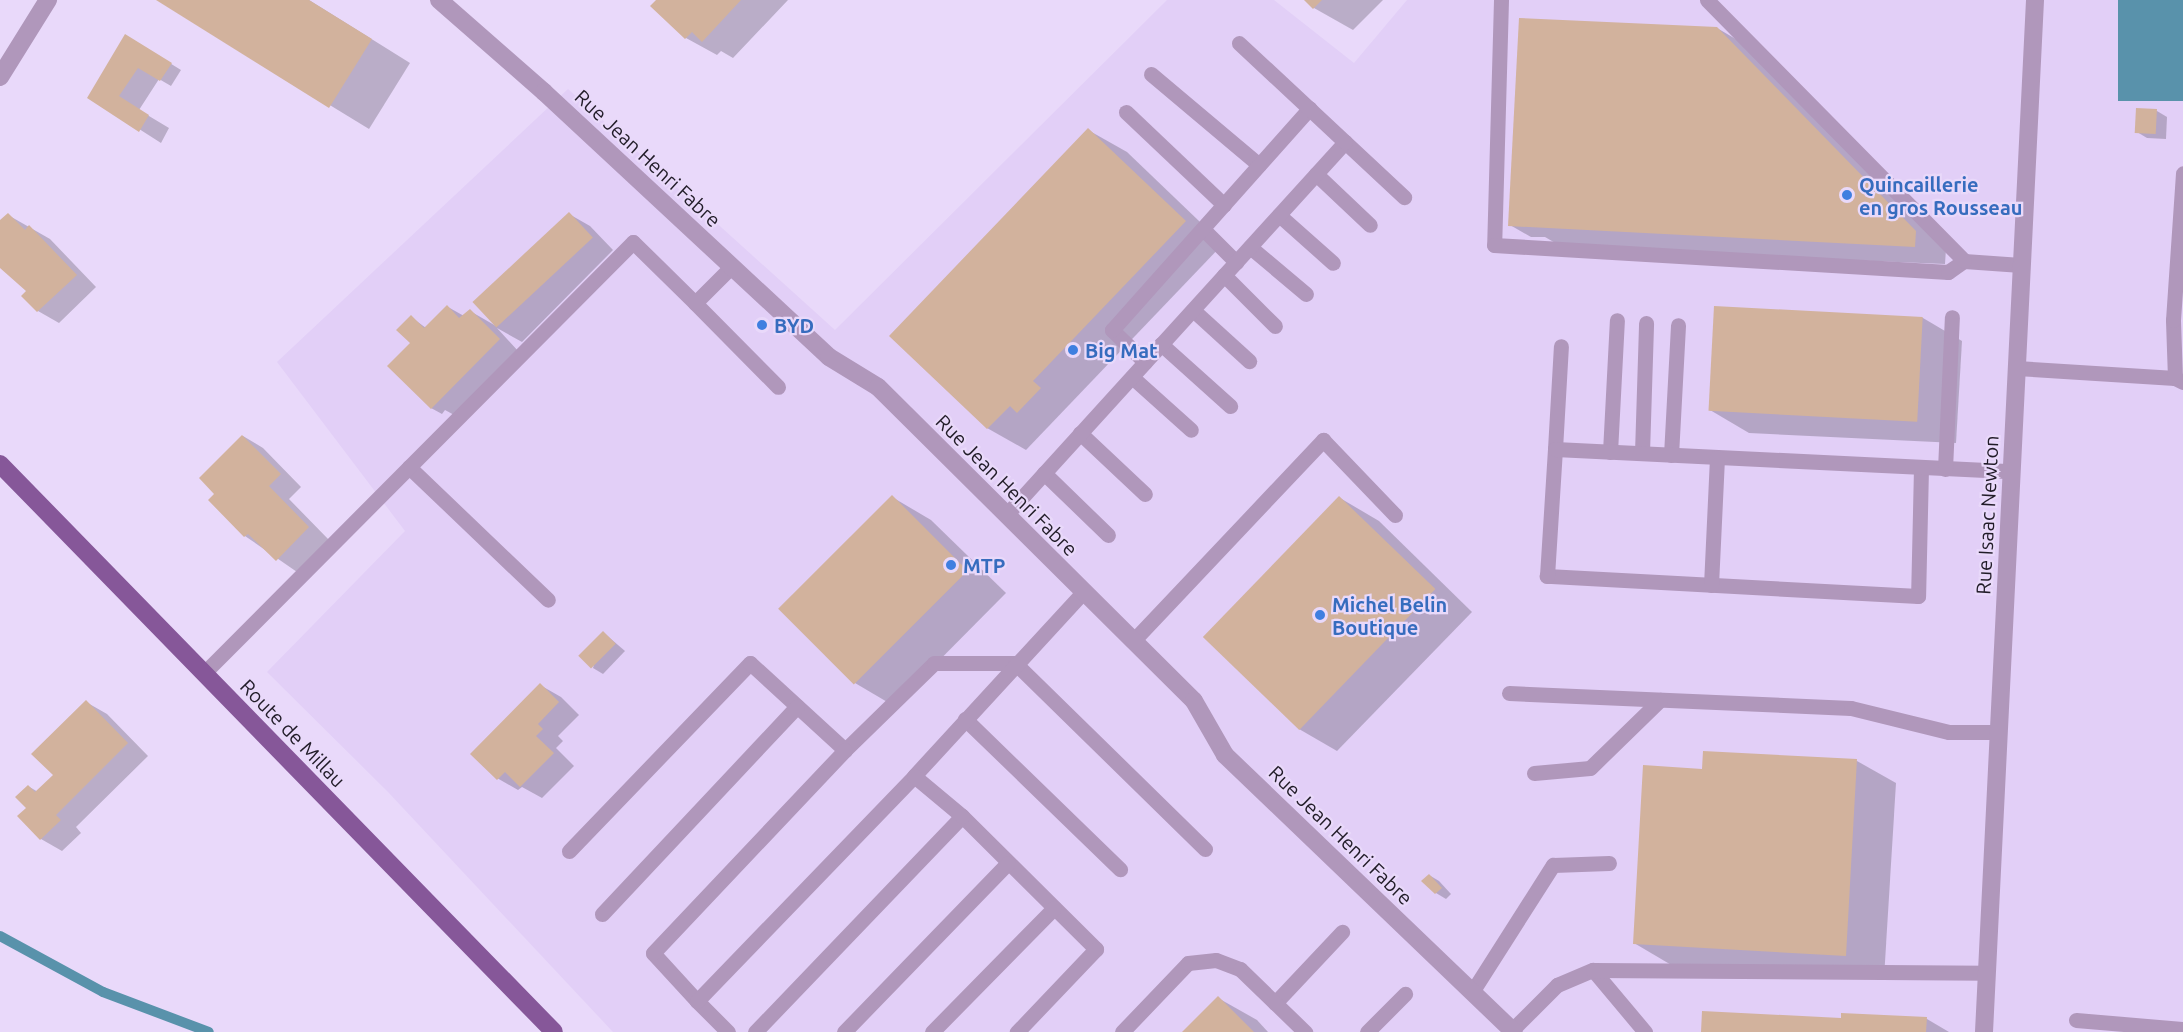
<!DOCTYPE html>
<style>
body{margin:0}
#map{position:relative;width:2183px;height:1032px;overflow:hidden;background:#e9d9fa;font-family:Ubuntu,sans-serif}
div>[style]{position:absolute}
.built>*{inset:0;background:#e2cff7}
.water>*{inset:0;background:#5992ab;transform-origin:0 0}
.shadow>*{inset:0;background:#0003}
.stream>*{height:10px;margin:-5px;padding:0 5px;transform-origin:5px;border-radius:5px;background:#5992ab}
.building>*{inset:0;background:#d2b29d;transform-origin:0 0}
.lane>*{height:15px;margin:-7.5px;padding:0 7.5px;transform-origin:7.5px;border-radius:7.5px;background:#b097bb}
.street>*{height:18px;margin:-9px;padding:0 9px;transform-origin:9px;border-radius:9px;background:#b097bb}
.primary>*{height:18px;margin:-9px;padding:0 9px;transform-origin:9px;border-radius:9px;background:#865799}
.dots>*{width:16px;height:16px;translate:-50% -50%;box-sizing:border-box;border:3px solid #e9d9fa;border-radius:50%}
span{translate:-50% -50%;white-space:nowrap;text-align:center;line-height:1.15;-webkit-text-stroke:4.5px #e9d9fa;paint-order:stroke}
.street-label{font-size:20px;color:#211c28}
.shop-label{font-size:20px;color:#366cbe;font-weight:700}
.left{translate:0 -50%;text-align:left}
</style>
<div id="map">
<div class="built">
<i style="clip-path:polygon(1167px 0,1274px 0,1354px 63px,1407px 0,2183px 0,2183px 1032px,613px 1032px,388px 792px,267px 672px,405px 531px,277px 362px,568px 89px,835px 330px)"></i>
</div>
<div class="water">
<i style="left:2118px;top:0;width:65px;height:101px"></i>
</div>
<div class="shadow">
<i style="clip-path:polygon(158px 0,309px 0,410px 63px,369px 129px)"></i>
<i style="clip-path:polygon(658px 0,788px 0,733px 58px,721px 51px,717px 55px,686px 38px)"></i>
<i style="clip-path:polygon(1306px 0,1383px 0,1353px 30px,1314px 8px)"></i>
<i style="clip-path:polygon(1717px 28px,1756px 51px,1946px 249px,1945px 264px,1564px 248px,1545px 237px,1531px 237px,1510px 225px)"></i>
<i style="clip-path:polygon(126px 36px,181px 70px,171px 86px,159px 79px,139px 110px,169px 128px,161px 143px,89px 97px)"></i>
<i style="clip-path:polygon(2138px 110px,2157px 111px,2167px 117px,2166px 139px,2147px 138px,2137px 132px)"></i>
<i style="clip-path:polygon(1088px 130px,1127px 152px,1223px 244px,1026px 450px,987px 428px)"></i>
<i style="clip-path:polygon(569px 214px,590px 226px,613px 250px,522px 342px,497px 328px,519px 352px,456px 416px,445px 410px,442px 414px,431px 408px,412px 343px,411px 317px,426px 328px,448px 307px,464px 316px,470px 311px,496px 326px)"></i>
<i style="clip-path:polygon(8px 215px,50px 239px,96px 287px,59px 323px,38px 311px,29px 290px,0 266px,0 222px)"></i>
<i style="clip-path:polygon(1715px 307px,1923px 318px,1962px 341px,1956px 443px,1749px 433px,1710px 410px)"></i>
<i style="clip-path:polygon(243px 436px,263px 448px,301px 487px,289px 499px,329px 540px,297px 572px,245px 536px,217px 494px)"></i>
<i style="clip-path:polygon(892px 497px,931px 520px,1006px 593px,894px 706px,855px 683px)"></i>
<i style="clip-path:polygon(1340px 498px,1379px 521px,1472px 612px,1337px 751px,1299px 729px)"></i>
<i style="clip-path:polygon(604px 633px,625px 651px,603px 674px,593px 668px)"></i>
<i style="clip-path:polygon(540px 685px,561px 697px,579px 715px,558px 736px,563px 741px,556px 748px,574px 766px,542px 798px,522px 787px,518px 790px,497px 778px)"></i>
<i style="clip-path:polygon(86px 702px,107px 714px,148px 756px,76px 827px,81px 833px,62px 851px,41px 839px,19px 816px,28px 808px,28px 786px,38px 792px,56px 775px)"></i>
<i style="clip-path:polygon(1857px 761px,1896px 783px,1884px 978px,1673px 966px,1634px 943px,1702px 770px)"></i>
<i style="clip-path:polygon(1429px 875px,1439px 881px,1451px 894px,1446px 899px,1436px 893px)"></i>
<i style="clip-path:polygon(1218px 998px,1257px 1020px,1268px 1032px,1184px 1032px)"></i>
<i style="clip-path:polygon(1927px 1019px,1949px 1032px,1702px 1032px,1843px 1020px)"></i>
</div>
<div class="stream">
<i style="left:0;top:936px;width:117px;rotate:28.5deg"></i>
<i style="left:103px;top:992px;width:113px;rotate:20.7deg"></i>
</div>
<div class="building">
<i style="clip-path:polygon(156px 0,309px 0,372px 39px,329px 108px)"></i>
<i style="clip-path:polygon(656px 0,741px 0,702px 42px,692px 32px,685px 39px,650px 6px)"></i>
<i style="clip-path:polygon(1304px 0,1322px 0,1313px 9px)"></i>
<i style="clip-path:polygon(1519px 18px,1717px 27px,1916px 231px,1915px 247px,1508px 226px)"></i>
<i style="clip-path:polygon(125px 34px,172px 63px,160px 81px,138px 68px,119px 96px,149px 115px,139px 132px,87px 98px)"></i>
<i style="left:2136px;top:108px;width:21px;height:25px;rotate:3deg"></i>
<i style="clip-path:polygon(1088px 128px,1186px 221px,1033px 381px,1041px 388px,1017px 413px,1010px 406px,987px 429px,889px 336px)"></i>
<i style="left:569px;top:212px;width:35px;height:132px;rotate:47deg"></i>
<i style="clip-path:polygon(8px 213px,25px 230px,29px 225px,77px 275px,37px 312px,21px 296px,26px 291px,0 268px,0 220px)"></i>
<i style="clip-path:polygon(447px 305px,459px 318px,470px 309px,500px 339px,431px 409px,387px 366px,410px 343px,396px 330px,411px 315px,424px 328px)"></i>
<i style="left:1714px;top:306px;width:209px;height:105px;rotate:3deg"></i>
<i style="clip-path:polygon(242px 435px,281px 474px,269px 486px,309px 527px,276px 561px,248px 534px,244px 537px,208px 500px,214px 494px,199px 478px)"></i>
<i style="left:892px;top:495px;width:107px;height:161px;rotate:45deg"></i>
<i style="left:1339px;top:496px;width:134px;height:196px;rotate:44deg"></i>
<i style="left:603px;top:631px;width:18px;height:35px;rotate:45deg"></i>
<i style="clip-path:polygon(540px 683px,559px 702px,538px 724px,543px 729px,536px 736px,554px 753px,520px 787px,505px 772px,497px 780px,470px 754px)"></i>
<i style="clip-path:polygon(86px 700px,128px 743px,56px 815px,61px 820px,40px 840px,17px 816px,26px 808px,15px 797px,28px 785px,35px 792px,53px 775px,31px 754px)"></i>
<i style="clip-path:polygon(1703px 751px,1857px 759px,1846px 956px,1633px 944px,1643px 765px,1702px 769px)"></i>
<i style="clip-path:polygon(1429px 874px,1442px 888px,1435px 894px,1421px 881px)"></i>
<i style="clip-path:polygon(1218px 996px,1254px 1032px,1182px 1032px)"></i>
<i style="clip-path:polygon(1702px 1011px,1841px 1018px,1841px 1013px,1927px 1017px,1926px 1032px,1701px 1032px)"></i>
</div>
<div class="lane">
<i style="left:1501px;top:0;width:245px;rotate:91.6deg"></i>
<i style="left:1494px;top:245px;width:455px;rotate:3.4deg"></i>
<i style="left:1948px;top:272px;width:19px;rotate:-35deg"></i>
<i style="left:1964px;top:261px;width:57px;rotate:4deg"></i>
<i style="left:1707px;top:0;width:366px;rotate:45.4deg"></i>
<i style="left:1151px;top:74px;width:141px;rotate:40.1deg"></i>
<i style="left:1126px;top:112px;width:135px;rotate:43.5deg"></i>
<i style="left:1345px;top:142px;width:81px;rotate:43deg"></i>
<i style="left:1316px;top:174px;width:74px;rotate:43.4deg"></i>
<i style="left:1279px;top:215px;width:72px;rotate:41.6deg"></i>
<i style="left:1203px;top:229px;width:47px;rotate:45deg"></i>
<i style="left:1250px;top:247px;width:73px;rotate:40deg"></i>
<i style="left:1224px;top:275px;width:72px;rotate:45deg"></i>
<i style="left:695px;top:303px;width:118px;rotate:45.3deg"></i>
<i style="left:1193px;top:310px;width:76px;rotate:42.3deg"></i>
<i style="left:1161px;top:344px;width:93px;rotate:41.9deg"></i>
<i style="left:1145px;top:362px;width:46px;rotate:-135.9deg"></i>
<i style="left:1112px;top:330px;width:297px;rotate:-48.3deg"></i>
<i style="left:2016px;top:368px;width:159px;rotate:3.6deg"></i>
<i style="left:2175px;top:378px;width:9px;rotate:27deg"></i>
<i style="left:1132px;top:377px;width:79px;rotate:41.9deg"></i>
<i style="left:2175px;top:378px;width:58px;rotate:-92deg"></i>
<i style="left:2173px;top:320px;width:147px;rotate:-86.1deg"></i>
<i style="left:1080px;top:433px;width:89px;rotate:43.2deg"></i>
<i style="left:1555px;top:449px;width:103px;rotate:-86.7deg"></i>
<i style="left:1610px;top:452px;width:132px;rotate:-87deg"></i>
<i style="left:1642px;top:453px;width:130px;rotate:-88.2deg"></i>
<i style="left:1671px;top:455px;width:130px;rotate:-86.9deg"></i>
<i style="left:409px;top:467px;width:192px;rotate:43.7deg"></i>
<i style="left:1921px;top:468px;width:128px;rotate:91.3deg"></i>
<i style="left:1918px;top:596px;width:372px;rotate:-176.9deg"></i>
<i style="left:1547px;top:576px;width:127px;rotate:-86.4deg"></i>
<i style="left:1555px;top:449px;width:457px;rotate:2.8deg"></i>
<i style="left:1945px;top:469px;width:152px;rotate:-87.4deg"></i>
<i style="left:1044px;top:473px;width:89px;rotate:44.1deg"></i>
<i style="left:1006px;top:515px;width:504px;rotate:-47.73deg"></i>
<i style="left:1345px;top:142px;width:145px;rotate:-137deg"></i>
<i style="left:1711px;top:585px;width:128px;rotate:-87.3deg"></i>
<i style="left:1133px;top:641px;width:277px;rotate:-46.6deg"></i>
<i style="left:1323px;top:440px;width:104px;rotate:46.2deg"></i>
<i style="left:204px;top:673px;width:608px;rotate:-45.13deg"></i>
<i style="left:633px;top:242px;width:87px;rotate:44.5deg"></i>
<i style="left:695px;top:303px;width:51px;rotate:-45deg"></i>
<i style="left:1509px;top:693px;width:342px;rotate:2.5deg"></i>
<i style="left:1851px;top:708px;width:101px;rotate:13.8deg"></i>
<i style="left:1949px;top:732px;width:49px"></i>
<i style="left:965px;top:719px;width:216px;rotate:44.1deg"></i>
<i style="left:1534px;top:773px;width:56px;rotate:-5.1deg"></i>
<i style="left:1590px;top:768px;width:98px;rotate:-44.2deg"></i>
<i style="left:962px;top:816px;width:189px;rotate:44.8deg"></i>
<i style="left:1096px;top:949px;width:115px;rotate:133.6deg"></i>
<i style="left:569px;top:851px;width:261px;rotate:-46.1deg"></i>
<i style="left:750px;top:663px;width:129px;rotate:42.5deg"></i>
<i style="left:845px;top:750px;width:124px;rotate:-44.3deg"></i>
<i style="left:934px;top:663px;width:81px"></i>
<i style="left:1015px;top:663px;width:266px;rotate:44.4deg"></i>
<i style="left:602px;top:914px;width:285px;rotate:-46.8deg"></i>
<i style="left:1593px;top:970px;width:81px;rotate:50deg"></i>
<i style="left:1472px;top:992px;width:151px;rotate:-57.5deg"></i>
<i style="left:1553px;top:865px;width:56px;rotate:-2deg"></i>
<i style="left:697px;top:1001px;width:65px;rotate:-132.5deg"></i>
<i style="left:653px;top:953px;width:279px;rotate:-46.6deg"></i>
<i style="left:1275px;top:1003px;width:98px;rotate:-46.7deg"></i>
<i style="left:2076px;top:1020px;width:107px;rotate:4.8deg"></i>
<i style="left:1512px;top:1030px;width:64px;rotate:-45deg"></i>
<i style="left:1557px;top:985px;width:39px;rotate:-23deg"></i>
<i style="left:1593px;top:970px;width:393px;rotate:0.4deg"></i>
<i style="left:728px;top:1032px;width:44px;rotate:-135deg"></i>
<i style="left:697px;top:1001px;width:313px;rotate:-46deg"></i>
<i style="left:914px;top:776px;width:250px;rotate:-47.4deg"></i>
<i style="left:755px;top:1032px;width:299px;rotate:-46.2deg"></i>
<i style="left:962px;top:816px;width:62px;rotate:-140.2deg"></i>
<i style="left:844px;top:1032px;width:235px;rotate:-45.9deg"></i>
<i style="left:932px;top:1032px;width:174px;rotate:-45.5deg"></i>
<i style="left:1122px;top:1032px;width:95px;rotate:-46.3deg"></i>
<i style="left:1188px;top:963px;width:28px;rotate:-6deg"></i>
<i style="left:1216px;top:960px;width:26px;rotate:21deg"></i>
<i style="left:1240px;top:969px;width:91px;rotate:44.1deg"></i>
<i style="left:1367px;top:1032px;width:54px;rotate:-45deg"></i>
</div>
<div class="street">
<i style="left:439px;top:0;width:140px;rotate:41.2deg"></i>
<i style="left:544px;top:92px;width:389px;rotate:42.9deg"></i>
<i style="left:829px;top:357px;width:57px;rotate:31.5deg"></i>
<i style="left:878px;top:387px;width:445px;rotate:44.8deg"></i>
<i style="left:1194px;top:701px;width:62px;rotate:60.1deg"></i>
<i style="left:1225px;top:755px;width:400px;rotate:43.8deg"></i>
<i style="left:0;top:77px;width:91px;rotate:-58.1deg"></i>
<i style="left:1984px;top:1032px;width:1033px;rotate:-87.17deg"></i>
</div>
<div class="primary">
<i style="left:0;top:464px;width:793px;rotate:45.71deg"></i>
</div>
<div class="dots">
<i style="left:1847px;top:195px;background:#3f7fe0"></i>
<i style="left:762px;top:325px;background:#3f7fe0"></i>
<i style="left:1073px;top:350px;background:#3f7fe0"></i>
<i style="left:951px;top:565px;background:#3f7fe0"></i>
<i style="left:1320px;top:615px;background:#3f7fe0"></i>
</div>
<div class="street-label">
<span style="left:648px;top:158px;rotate:43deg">Rue Jean Henri Fabre</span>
<span style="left:1007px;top:485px;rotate:45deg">Rue Jean Henri Fabre</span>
<span style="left:1987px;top:515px;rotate:-87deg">Rue Isaac Newton</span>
<span style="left:293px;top:733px;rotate:46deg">Route de Millau</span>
<span style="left:1341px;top:835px;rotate:44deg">Rue Jean Henri Fabre</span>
</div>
<div class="shop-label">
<span class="left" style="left:1859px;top:196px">Quincaillerie<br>en gros Rousseau</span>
<span class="left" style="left:774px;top:325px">BYD</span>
<span class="left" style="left:1085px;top:350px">Big Mat</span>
<span class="left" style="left:963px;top:565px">MTP</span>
<span class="left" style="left:1332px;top:616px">Michel Belin<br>Boutique</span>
</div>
</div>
